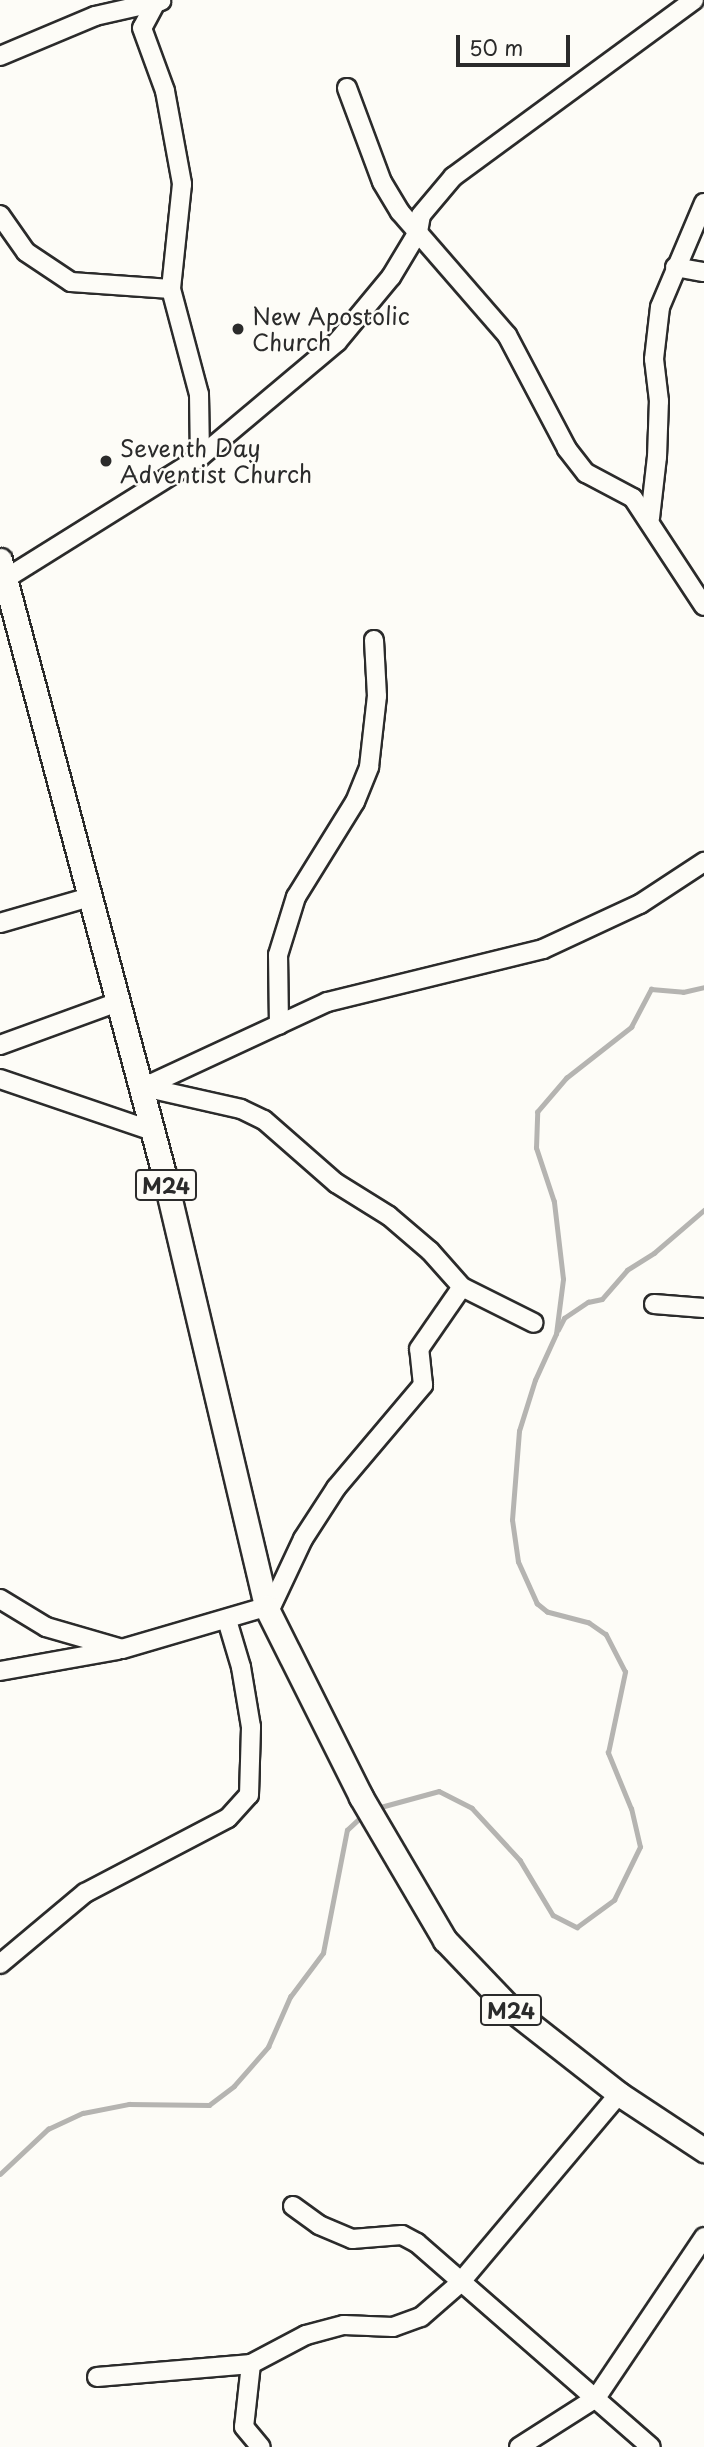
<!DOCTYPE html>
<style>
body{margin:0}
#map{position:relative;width:704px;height:2447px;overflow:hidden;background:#fdfcf7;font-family:"Playpen Sans",sans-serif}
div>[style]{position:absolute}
.stream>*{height:4.5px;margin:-2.25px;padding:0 2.25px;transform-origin:2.25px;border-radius:2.25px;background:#b5b4b1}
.roads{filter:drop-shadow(2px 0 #2b2b2b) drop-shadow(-2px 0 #2b2b2b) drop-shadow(0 2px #2b2b2b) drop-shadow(0 -2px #2b2b2b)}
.minor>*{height:18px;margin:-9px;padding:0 9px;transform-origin:9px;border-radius:9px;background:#fdfcf7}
.major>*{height:23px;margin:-11.5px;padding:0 11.5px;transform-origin:11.5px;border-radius:11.5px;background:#fdfcf7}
.dots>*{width:19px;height:19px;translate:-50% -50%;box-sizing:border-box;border:4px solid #fdfcf7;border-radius:50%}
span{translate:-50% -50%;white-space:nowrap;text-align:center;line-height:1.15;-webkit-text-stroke:5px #fdfcf7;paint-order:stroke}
.shield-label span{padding:2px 5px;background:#fdfcf7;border:2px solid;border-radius:5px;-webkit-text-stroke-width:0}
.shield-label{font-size:21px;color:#2b2b2b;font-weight:700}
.poi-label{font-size:23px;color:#2b2b2b}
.left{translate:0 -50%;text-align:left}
.scale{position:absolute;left:456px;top:35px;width:114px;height:32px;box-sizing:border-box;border:4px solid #2b2b2b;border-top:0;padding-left:9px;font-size:21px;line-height:24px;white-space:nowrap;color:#2b2b2b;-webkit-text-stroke:5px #fdfcf7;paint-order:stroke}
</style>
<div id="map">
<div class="stream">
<i style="left:558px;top:1330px;width:13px;rotate:-63deg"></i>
<i style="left:564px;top:1318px;width:29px;rotate:-34deg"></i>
<i style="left:588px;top:1302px;width:14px;rotate:-12deg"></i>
<i style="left:602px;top:1299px;width:38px;rotate:-49deg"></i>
<i style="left:627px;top:1270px;width:32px;rotate:-32deg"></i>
<i style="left:654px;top:1253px;width:66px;rotate:-40.7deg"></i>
<i style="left:377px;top:1808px;width:64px;rotate:-15.3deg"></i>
<i style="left:439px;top:1791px;width:37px;rotate:27deg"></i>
<i style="left:472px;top:1808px;width:71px;rotate:47.3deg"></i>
<i style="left:520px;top:1860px;width:64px;rotate:59deg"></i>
<i style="left:553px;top:1915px;width:27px;rotate:27deg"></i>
<i style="left:577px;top:1927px;width:46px;rotate:-36.1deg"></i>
<i style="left:614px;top:1900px;width:59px;rotate:-63.9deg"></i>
<i style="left:640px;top:1847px;width:39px;rotate:-103deg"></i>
<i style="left:631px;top:1809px;width:61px;rotate:-112.3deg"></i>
<i style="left:608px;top:1753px;width:83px;rotate:-78.1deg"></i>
<i style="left:625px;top:1672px;width:42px;rotate:-117.2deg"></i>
<i style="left:606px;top:1635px;width:21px;rotate:-145deg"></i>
<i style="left:589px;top:1623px;width:43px;rotate:-165.3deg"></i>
<i style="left:547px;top:1612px;width:13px;rotate:-141deg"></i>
<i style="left:537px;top:1604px;width:46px;rotate:-114.3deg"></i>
<i style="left:518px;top:1562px;width:42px;rotate:-98.1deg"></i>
<i style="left:512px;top:1520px;width:89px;rotate:-85.5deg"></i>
<i style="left:519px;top:1431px;width:53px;rotate:-72.6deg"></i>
<i style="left:535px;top:1380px;width:51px;rotate:-65.5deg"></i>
<i style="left:556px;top:1334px;width:55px;rotate:-82.7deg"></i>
<i style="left:563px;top:1279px;width:78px;rotate:-96.7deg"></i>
<i style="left:554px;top:1202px;width:57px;rotate:-108.4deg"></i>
<i style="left:536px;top:1148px;width:36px;rotate:-88deg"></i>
<i style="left:537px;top:1112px;width:45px;rotate:-49.5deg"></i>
<i style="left:566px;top:1078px;width:83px;rotate:-38.1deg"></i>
<i style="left:631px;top:1027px;width:43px;rotate:-62.2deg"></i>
<i style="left:651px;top:989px;width:32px;rotate:5deg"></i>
<i style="left:683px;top:992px;width:22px;rotate:-13deg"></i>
<i style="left:0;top:2174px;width:66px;rotate:-43.2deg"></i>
<i style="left:48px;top:2129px;width:38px;rotate:-25deg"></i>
<i style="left:83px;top:2113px;width:47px;rotate:-11.1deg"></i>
<i style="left:129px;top:2104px;width:80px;rotate:0.7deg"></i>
<i style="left:209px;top:2105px;width:31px;rotate:-37deg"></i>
<i style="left:234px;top:2086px;width:52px;rotate:-48.9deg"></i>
<i style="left:268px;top:2047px;width:55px;rotate:-66.3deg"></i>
<i style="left:290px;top:1997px;width:55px;rotate:-53.1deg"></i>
<i style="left:323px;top:1953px;width:125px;rotate:-79deg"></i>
<i style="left:347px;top:1830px;width:22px;rotate:-43deg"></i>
</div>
<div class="roads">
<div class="minor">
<i style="left:155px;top:4px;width:27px;rotate:118deg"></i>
<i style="left:142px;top:28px;width:67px;rotate:69.9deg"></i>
<i style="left:165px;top:91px;width:95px;rotate:79.6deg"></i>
<i style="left:182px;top:184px;width:106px;rotate:96deg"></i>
<i style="left:171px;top:289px;width:109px;rotate:75.1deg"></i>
<i style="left:199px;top:394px;width:63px;rotate:89.1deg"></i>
<i style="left:0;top:56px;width:103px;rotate:-22.8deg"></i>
<i style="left:95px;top:16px;width:68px;rotate:-12.8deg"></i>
<i style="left:347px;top:88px;width:100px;rotate:69.6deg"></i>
<i style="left:382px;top:182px;width:35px;rotate:59deg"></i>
<i style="left:400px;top:212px;width:163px;rotate:49deg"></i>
<i style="left:507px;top:335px;width:129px;rotate:62.2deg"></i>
<i style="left:567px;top:449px;width:31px;rotate:52deg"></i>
<i style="left:586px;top:473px;width:53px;rotate:28deg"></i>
<i style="left:633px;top:498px;width:129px;rotate:56.7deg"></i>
<i style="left:0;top:215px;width:45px;rotate:54.9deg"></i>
<i style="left:26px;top:252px;width:54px;rotate:33.7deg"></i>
<i style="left:71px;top:282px;width:100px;rotate:4deg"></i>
<i style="left:675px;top:267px;width:29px;rotate:10deg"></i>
<i style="left:650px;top:518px;width:61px;rotate:-83.5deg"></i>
<i style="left:657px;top:457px;width:56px;rotate:-88deg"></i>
<i style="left:659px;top:401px;width:42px;rotate:-96.8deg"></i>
<i style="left:654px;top:359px;width:52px;rotate:-83.4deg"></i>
<i style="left:660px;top:307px;width:113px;rotate:-67.1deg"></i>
<i style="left:5px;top:579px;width:230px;rotate:-32deg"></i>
<i style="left:200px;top:457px;width:179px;rotate:-40deg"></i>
<i style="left:337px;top:342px;width:85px;rotate:-50.3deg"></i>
<i style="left:391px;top:277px;width:52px;rotate:-59deg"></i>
<i style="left:418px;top:232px;width:17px;rotate:-80deg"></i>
<i style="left:421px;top:215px;width:50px;rotate:-49.9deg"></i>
<i style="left:453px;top:177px;width:299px;rotate:-36.3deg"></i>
<i style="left:0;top:923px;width:94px;rotate:-16.1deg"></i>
<i style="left:279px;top:1025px;width:70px;rotate:-90.8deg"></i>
<i style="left:278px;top:955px;width:61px;rotate:-72.8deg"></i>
<i style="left:296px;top:897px;width:112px;rotate:-58.2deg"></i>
<i style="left:355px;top:802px;width:38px;rotate:-68deg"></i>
<i style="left:369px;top:767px;width:71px;rotate:-83.6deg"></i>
<i style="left:377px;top:696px;width:56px;rotate:-93.1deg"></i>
<i style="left:0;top:1045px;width:126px;rotate:-20deg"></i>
<i style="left:0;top:1079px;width:162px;rotate:18.8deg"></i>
<i style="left:142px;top:1088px;width:204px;rotate:-24.9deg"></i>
<i style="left:327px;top:1002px;width:222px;rotate:-13.8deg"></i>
<i style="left:543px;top:949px;width:107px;rotate:-24.9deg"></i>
<i style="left:640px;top:904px;width:77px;rotate:-33.3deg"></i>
<i style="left:148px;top:1088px;width:95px;rotate:12.7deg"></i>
<i style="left:241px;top:1109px;width:25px;rotate:26deg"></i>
<i style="left:264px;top:1120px;width:96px;rotate:41.2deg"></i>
<i style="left:336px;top:1183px;width:62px;rotate:31.9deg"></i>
<i style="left:389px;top:1216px;width:54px;rotate:40.5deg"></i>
<i style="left:430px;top:1251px;width:48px;rotate:48.4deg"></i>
<i style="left:462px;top:1287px;width:80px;rotate:26.6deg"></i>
<i style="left:654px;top:1304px;width:50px;rotate:4.6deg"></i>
<i style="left:0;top:1599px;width:54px;rotate:31.3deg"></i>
<i style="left:46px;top:1627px;width:79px;rotate:16.1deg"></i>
<i style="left:122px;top:1649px;width:156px;rotate:-16.3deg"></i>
<i style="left:272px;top:1605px;width:73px;rotate:-64.8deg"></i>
<i style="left:303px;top:1539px;width:61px;rotate:-57.1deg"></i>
<i style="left:336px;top:1488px;width:135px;rotate:-49.8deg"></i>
<i style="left:423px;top:1385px;width:36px;rotate:-96deg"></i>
<i style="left:419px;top:1349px;width:75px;rotate:-55.3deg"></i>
<i style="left:0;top:1671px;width:120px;rotate:-10.1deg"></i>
<i style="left:0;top:1964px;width:111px;rotate:-39.9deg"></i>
<i style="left:85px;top:1893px;width:161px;rotate:-27.7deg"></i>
<i style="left:228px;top:1818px;width:31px;rotate:-48deg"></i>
<i style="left:249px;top:1795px;width:68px;rotate:-88.3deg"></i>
<i style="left:251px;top:1727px;width:61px;rotate:-99.5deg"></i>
<i style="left:241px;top:1667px;width:49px;rotate:-106.6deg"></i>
<i style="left:293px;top:2206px;width:32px;rotate:36deg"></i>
<i style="left:319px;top:2225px;width:36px;rotate:23deg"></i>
<i style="left:352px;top:2239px;width:50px;rotate:-4.6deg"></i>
<i style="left:402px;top:2235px;width:17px;rotate:28deg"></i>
<i style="left:417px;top:2243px;width:310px;rotate:41.1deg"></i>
<i style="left:251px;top:2364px;width:63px;rotate:96.3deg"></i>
<i style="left:244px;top:2427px;width:26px;rotate:50deg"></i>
<i style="left:97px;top:2377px;width:155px;rotate:-4.8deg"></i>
<i style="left:251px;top:2364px;width:62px;rotate:-27.8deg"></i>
<i style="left:306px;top:2335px;width:39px;rotate:-15deg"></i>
<i style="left:344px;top:2325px;width:49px;rotate:2.3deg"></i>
<i style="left:393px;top:2327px;width:30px;rotate:-20deg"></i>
<i style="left:421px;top:2317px;width:50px;rotate:-41deg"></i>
<i style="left:459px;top:2284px;width:248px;rotate:-49.9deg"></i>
<i style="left:519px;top:2447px;width:91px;rotate:-32.5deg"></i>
<i style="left:596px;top:2398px;width:194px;rotate:-56.1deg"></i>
</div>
<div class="major">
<i style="left:0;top:560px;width:636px;rotate:75.05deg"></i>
<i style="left:164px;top:1174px;width:445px;rotate:76.7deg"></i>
<i style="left:266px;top:1607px;width:212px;rotate:63.4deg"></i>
<i style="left:361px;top:1797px;width:166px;rotate:59.6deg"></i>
<i style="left:445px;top:1940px;width:97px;rotate:46.3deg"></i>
<i style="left:512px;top:2010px;width:136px;rotate:38.1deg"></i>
<i style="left:619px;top:2094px;width:102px;rotate:33.4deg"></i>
</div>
</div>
<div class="dots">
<i style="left:238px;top:329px;background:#2b2b2b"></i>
<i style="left:106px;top:461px;background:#2b2b2b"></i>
</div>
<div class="shield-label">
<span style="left:166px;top:1185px">M24</span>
<span style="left:511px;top:2010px">M24</span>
</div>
<div class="poi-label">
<span class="left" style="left:252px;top:329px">New Apostolic<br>Church</span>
<span class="left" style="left:120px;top:461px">Seventh Day<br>Adventist Church</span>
</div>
<div class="scale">50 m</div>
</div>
